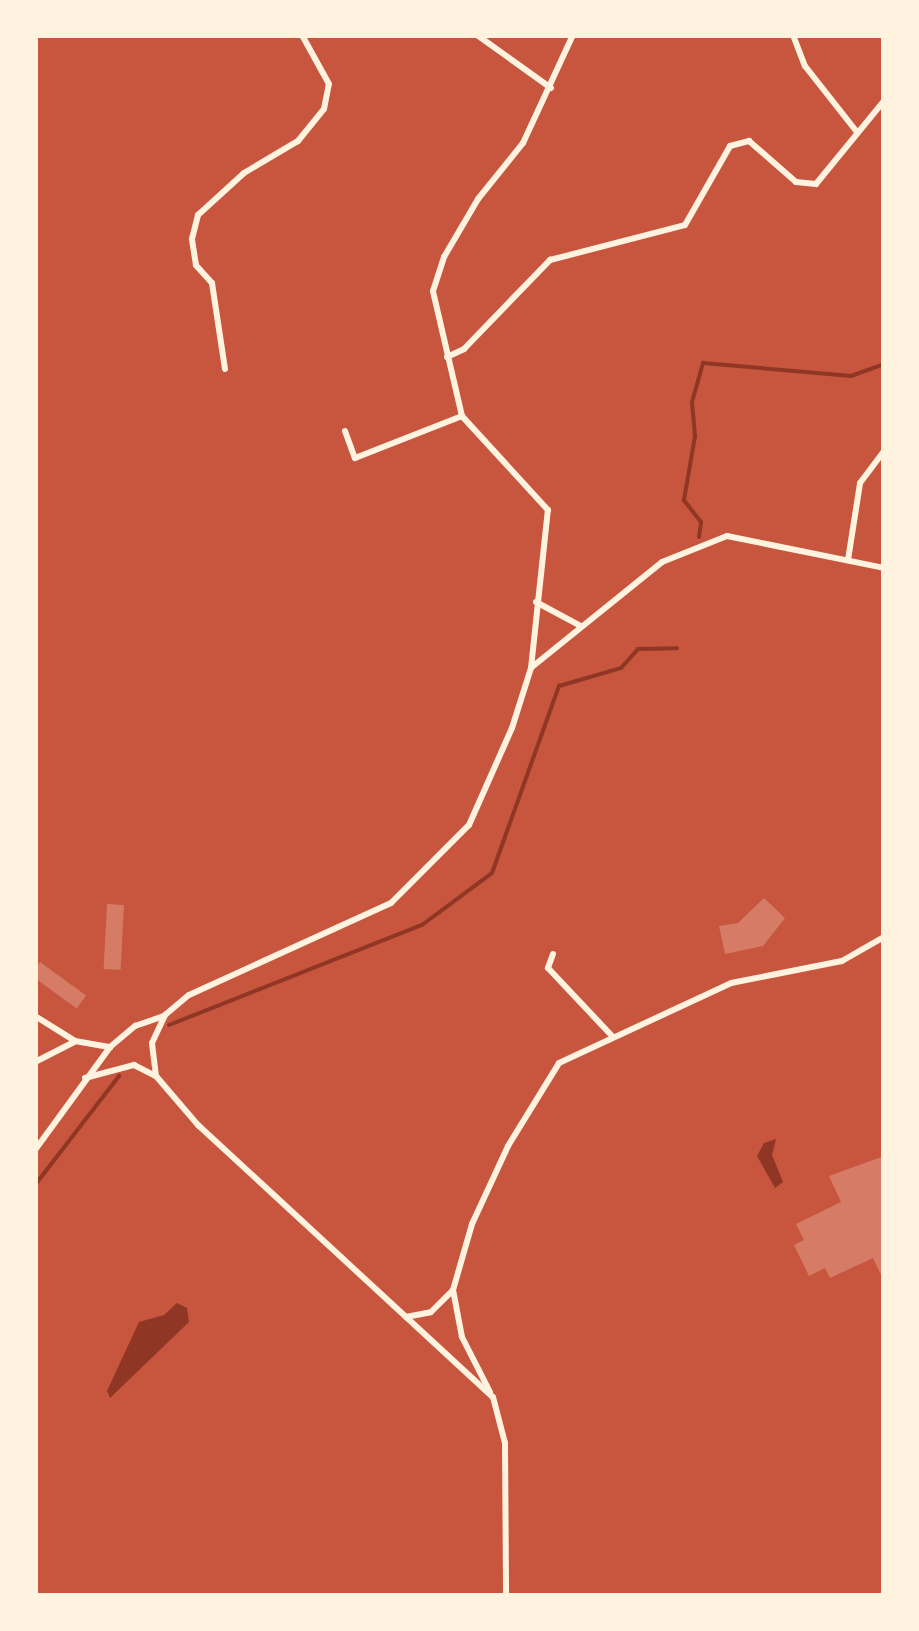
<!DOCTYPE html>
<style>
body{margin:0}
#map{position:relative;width:919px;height:1631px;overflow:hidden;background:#c8553d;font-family:"Playfair Display",serif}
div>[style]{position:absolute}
.water>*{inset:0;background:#8f3625}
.stream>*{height:4px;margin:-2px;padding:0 2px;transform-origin:2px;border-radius:2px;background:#8f3625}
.building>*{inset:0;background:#d67c66;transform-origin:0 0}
.path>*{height:2.5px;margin:-1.25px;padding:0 1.25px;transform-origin:1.25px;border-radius:1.25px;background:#fff3e0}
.minor>*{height:6px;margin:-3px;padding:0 3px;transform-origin:3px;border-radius:3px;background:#fff3e0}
span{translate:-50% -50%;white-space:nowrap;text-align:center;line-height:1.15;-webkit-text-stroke:8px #fff3e0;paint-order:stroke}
.frame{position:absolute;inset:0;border:38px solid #fff3e0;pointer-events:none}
</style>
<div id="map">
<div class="water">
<i style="clip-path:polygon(776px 1139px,772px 1155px,783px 1182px,775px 1188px,757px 1156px,764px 1143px)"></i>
<i style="clip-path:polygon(177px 1303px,187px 1308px,189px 1322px,110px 1398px,107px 1391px,139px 1322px,164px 1315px)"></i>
</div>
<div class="stream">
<i style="left:699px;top:537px;width:15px;rotate:-82deg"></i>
<i style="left:701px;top:522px;width:28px;rotate:-128deg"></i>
<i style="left:684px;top:500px;width:65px;rotate:-80.2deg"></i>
<i style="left:695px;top:436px;width:34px;rotate:-95deg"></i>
<i style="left:692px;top:402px;width:41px;rotate:-74.2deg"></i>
<i style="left:703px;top:363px;width:149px;rotate:5deg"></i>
<i style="left:851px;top:376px;width:35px;rotate:-20deg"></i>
<i style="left:169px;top:1025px;width:272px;rotate:-21.6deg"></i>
<i style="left:422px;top:925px;width:87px;rotate:-36.6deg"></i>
<i style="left:492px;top:873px;width:199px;rotate:-70.3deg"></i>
<i style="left:559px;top:686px;width:65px;rotate:-16.2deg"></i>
<i style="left:621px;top:668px;width:25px;rotate:-48deg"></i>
<i style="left:638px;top:649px;width:39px;rotate:-1deg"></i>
<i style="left:35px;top:1185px;width:138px;rotate:-52.4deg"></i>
</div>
<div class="building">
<i style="clip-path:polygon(764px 898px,785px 918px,763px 946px,725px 954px,719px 926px,738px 923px)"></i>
<i style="left:107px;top:904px;width:17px;height:65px;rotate:3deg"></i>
<i style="left:40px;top:962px;width:57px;height:16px;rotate:36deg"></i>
<i style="clip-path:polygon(884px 1156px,884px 1281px,873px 1258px,830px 1278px,825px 1268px,809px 1276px,794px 1245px,804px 1240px,796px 1224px,841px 1202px,829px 1176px)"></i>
</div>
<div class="path">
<i style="left:882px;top:297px;width:4px;rotate:-56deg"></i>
</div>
<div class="minor">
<i style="left:477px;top:35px;width:91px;rotate:35.6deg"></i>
<i style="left:793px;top:35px;width:33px;rotate:69deg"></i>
<i style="left:805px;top:66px;width:84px;rotate:51.8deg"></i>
<i style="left:447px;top:357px;width:19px;rotate:-25deg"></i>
<i style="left:464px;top:349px;width:124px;rotate:-46deg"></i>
<i style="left:550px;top:260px;width:139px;rotate:-14.5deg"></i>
<i style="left:685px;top:225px;width:91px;rotate:-60.3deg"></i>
<i style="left:730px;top:146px;width:20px;rotate:-15deg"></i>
<i style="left:749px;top:141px;width:62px;rotate:41.1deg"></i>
<i style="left:796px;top:182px;width:20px;rotate:6deg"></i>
<i style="left:816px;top:184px;width:107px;rotate:-50.7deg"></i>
<i style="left:225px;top:369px;width:87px;rotate:-98.6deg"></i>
<i style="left:212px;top:283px;width:24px;rotate:-132deg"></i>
<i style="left:196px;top:265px;width:26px;rotate:-99deg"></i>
<i style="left:192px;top:239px;width:25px;rotate:-76deg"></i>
<i style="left:198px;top:215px;width:62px;rotate:-42.4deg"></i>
<i style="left:244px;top:173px;width:63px;rotate:-30.7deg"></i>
<i style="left:298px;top:141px;width:41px;rotate:-50.9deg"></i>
<i style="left:324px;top:109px;width:25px;rotate:-79deg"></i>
<i style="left:329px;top:84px;width:56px;rotate:-118.9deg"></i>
<i style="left:345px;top:431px;width:29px;rotate:70deg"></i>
<i style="left:355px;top:458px;width:115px;rotate:-21.4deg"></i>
<i style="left:848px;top:560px;width:78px;rotate:-81.1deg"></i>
<i style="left:860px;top:483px;width:40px;rotate:-53deg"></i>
<i style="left:536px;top:602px;width:51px;rotate:28.1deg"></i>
<i style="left:532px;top:667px;width:167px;rotate:-38.9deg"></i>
<i style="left:662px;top:562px;width:70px;rotate:-21.8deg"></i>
<i style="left:727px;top:536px;width:160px;rotate:11.5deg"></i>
<i style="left:553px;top:954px;width:15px;rotate:110deg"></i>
<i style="left:548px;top:968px;width:93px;rotate:46.7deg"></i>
<i style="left:35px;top:1016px;width:47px;rotate:32deg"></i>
<i style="left:75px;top:1041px;width:36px;rotate:10deg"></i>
<i style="left:35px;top:1062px;width:44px;rotate:-27.1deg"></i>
<i style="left:156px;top:1076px;width:33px;rotate:-97deg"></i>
<i style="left:152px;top:1043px;width:31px;rotate:-65deg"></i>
<i style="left:165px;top:1015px;width:31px;rotate:-40deg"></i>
<i style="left:189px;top:995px;width:222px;rotate:-24.5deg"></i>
<i style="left:391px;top:903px;width:110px;rotate:-45deg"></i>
<i style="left:469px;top:825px;width:106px;rotate:-66.1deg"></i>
<i style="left:512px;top:728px;width:63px;rotate:-72.4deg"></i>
<i style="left:531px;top:668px;width:159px;rotate:-83.9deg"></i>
<i style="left:548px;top:510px;width:127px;rotate:-132.5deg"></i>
<i style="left:462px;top:416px;width:128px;rotate:-103.1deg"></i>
<i style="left:433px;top:291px;width:36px;rotate:-72deg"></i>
<i style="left:444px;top:257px;width:67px;rotate:-59.6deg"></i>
<i style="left:478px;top:199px;width:72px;rotate:-51.2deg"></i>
<i style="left:523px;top:143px;width:119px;rotate:-65.2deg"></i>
<i style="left:85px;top:1078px;width:51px;rotate:-14.9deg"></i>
<i style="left:134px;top:1065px;width:25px;rotate:27deg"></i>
<i style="left:156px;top:1076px;width:65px;rotate:49.4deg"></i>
<i style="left:198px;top:1125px;width:401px;rotate:42.7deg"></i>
<i style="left:493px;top:1397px;width:48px;rotate:75.4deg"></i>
<i style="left:505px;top:1443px;width:153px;rotate:89.6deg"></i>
<i style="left:35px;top:1150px;width:127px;rotate:-53.9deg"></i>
<i style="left:110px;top:1047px;width:33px;rotate:-40deg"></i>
<i style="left:135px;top:1026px;width:31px;rotate:-19deg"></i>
<i style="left:406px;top:1317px;width:25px;rotate:-11deg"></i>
<i style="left:431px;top:1312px;width:30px;rotate:-45deg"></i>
<i style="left:490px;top:1392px;width:62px;rotate:-117deg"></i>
<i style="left:462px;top:1337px;width:48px;rotate:-100.8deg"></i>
<i style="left:453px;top:1290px;width:69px;rotate:-73.9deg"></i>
<i style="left:472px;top:1224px;width:86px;rotate:-65.2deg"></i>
<i style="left:508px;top:1146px;width:97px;rotate:-58.4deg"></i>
<i style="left:559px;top:1063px;width:190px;rotate:-24.9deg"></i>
<i style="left:731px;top:983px;width:113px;rotate:-11.2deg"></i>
<i style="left:842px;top:961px;width:48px;rotate:-29.7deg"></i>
</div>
<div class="frame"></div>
</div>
